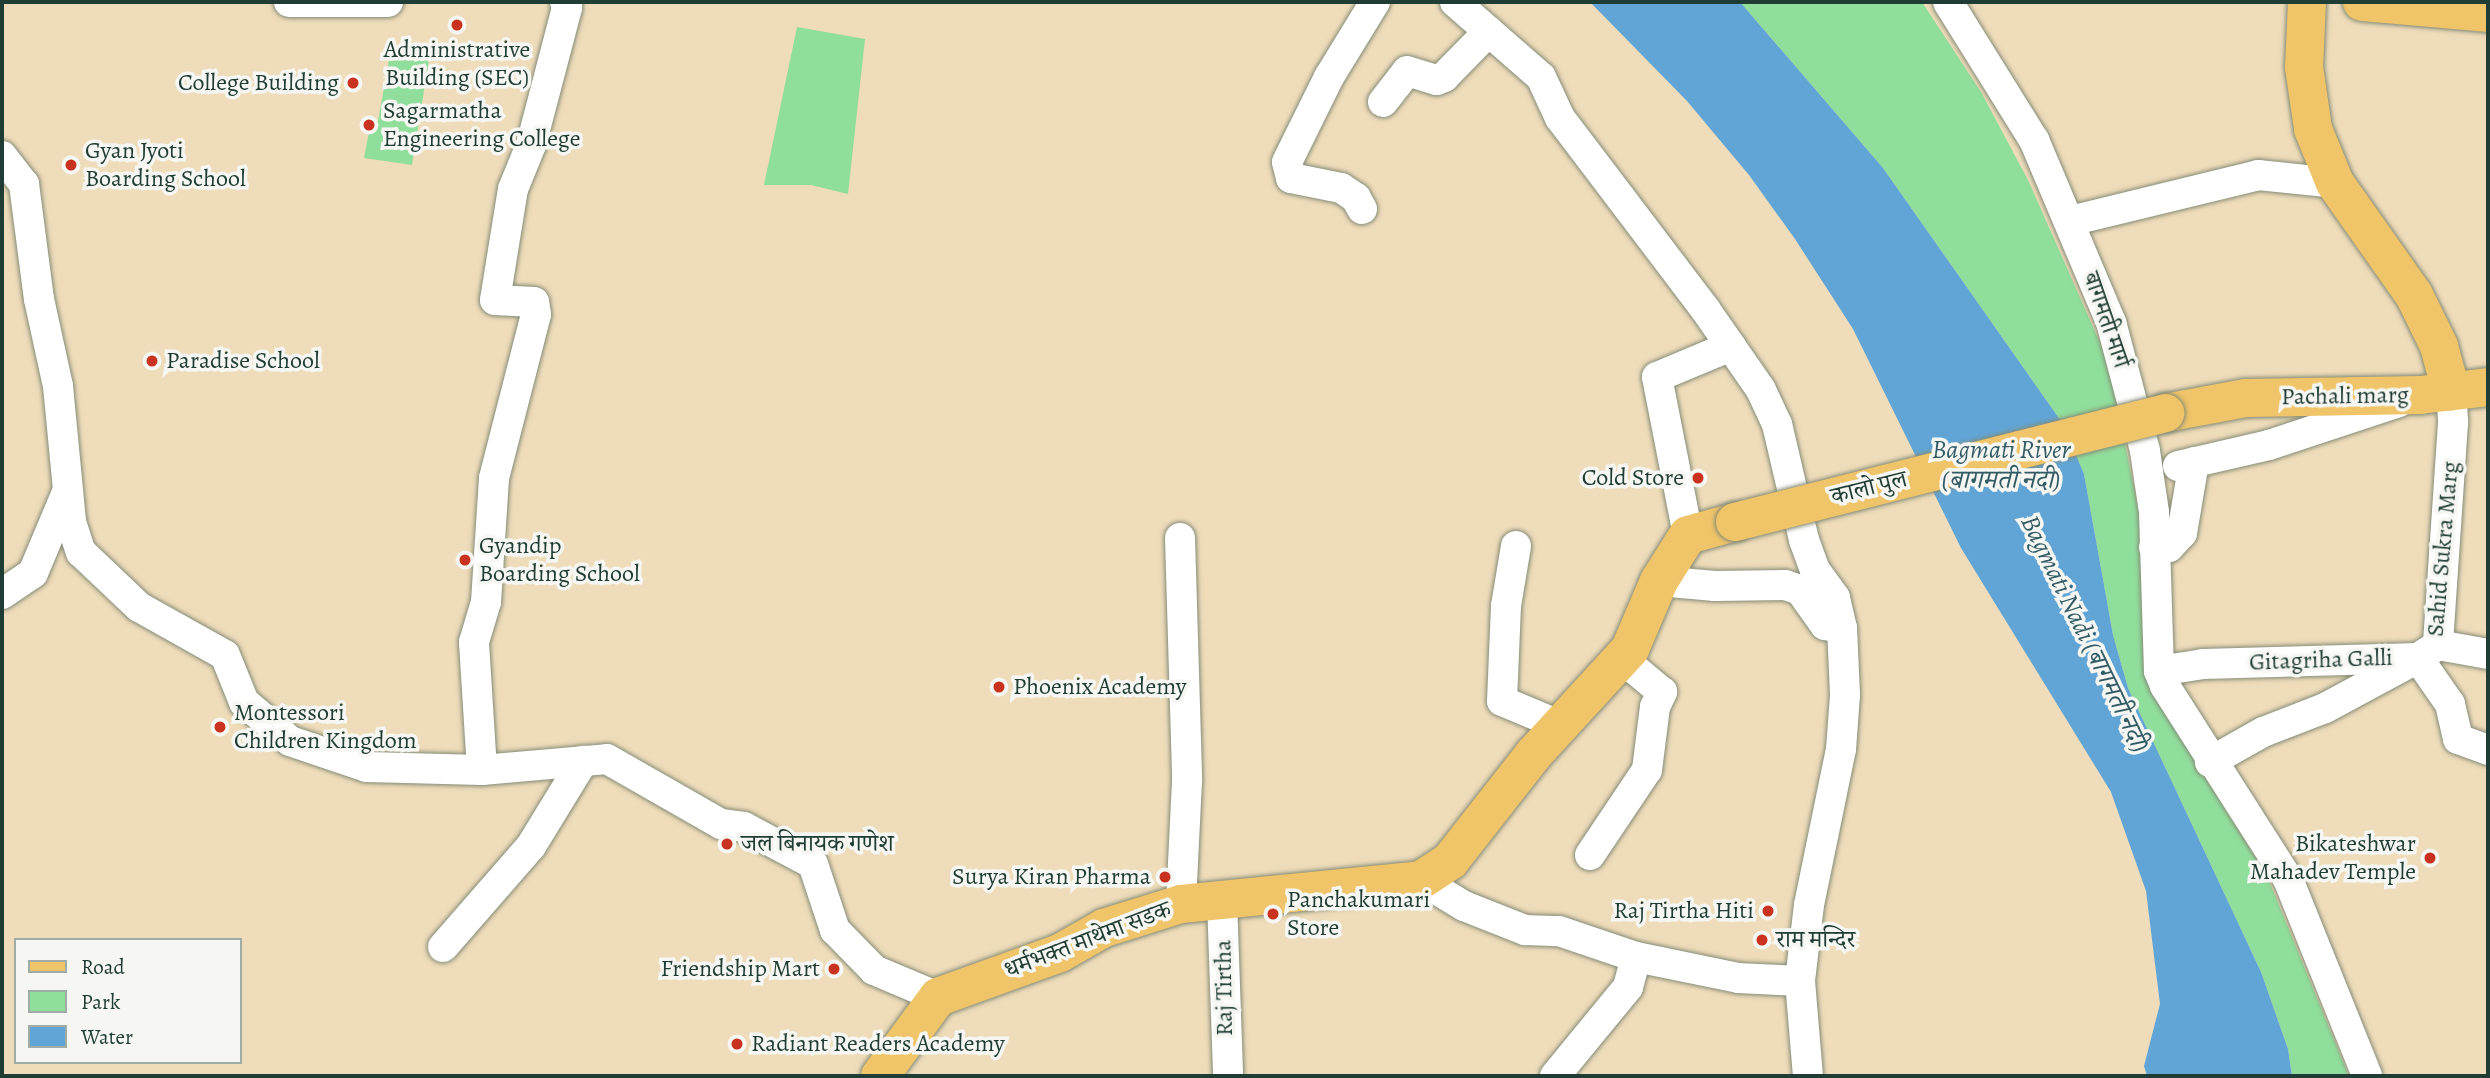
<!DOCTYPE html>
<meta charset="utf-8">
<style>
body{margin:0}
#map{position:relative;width:2490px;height:1078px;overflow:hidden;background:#eedcba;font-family:Alegreya,"Noto Serif Devanagari",serif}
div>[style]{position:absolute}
.green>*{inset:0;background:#90de9c}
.water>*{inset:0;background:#60a5d6}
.roads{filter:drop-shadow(0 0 2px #868c77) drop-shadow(0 0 2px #868c77)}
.minor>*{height:30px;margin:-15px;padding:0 15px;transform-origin:15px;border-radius:15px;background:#fff}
.major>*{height:38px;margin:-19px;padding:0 19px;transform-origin:19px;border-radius:19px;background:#f0c469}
.bridges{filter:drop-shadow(0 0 2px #868c77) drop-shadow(0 0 2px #868c77)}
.major-bridge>*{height:38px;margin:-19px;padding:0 19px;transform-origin:19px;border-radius:19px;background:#f0c469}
.dots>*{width:19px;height:19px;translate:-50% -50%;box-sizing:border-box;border:4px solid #f6f6f2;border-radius:50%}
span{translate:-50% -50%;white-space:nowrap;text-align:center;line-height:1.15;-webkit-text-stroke:7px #f6f6f2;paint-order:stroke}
.poi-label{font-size:24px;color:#1f3d34}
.right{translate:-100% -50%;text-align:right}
.left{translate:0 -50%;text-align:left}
.street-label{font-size:24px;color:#1f3d34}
.water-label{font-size:26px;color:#325c65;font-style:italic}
.frame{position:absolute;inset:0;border:4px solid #1f3d34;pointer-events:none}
.legend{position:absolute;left:14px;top:938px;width:228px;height:126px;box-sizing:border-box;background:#f6f6f2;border:2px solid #a0aca6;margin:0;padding:9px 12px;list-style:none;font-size:21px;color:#1f3d34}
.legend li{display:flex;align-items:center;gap:14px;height:35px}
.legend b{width:35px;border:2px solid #a0aca6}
</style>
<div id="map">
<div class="green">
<i style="clip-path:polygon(1740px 2px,1922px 2px,1981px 92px,2028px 180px,2108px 361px,2141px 522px,2157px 700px,2267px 876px,2349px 1076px,2292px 1076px,2288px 1049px,2261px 972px,2128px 688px,2113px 635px,2084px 474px,2063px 424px,1883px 168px)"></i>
<i style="clip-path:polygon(797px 27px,865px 39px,848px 194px,811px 185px,764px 185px)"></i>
<i style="clip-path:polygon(390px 55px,429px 60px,412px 165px,364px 158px,371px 121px,378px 121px)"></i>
</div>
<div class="water">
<i style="clip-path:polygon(1590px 2px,1740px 2px,1883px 168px,2063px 424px,2084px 474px,2113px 635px,2128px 688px,2261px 972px,2288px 1049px,2292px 1076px,2147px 1076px,2144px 1066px,2160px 1004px,2146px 891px,2111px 792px,1961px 548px,1853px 329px,1795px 239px,1749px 175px,1687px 101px)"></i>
</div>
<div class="roads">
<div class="minor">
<i style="left:289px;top:2px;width:99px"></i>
<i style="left:1455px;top:2px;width:114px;rotate:41.1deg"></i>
<i style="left:1541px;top:77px;width:45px;rotate:65.1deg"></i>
<i style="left:1560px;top:118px;width:240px;rotate:52.8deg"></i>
<i style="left:1705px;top:309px;width:98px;rotate:55.3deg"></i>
<i style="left:1761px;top:390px;width:38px;rotate:65deg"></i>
<i style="left:1777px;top:424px;width:119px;rotate:76.9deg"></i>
<i style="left:1804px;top:540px;width:32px;rotate:70deg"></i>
<i style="left:1815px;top:570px;width:34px;rotate:54deg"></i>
<i style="left:1835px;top:598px;width:31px;rotate:77deg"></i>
<i style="left:1842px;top:628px;width:67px;rotate:87.4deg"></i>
<i style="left:1845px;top:695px;width:54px;rotate:94.2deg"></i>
<i style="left:1841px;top:749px;width:159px;rotate:101.6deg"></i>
<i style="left:1809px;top:905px;width:77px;rotate:96.8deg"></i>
<i style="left:1800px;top:981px;width:95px;rotate:85.2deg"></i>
<i style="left:1948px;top:2px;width:163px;rotate:58.1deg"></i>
<i style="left:2034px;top:140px;width:198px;rotate:67.1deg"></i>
<i style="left:2111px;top:322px;width:133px;rotate:75.2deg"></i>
<i style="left:2145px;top:451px;width:62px;rotate:81.6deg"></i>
<i style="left:2154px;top:512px;width:159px;rotate:88.2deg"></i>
<i style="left:2159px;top:671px;width:16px;rotate:68deg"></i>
<i style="left:2165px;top:686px;width:229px;rotate:57.5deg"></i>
<i style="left:2288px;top:879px;width:212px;rotate:68.1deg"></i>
<i style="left:1383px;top:102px;width:39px;rotate:-52deg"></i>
<i style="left:1407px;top:71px;width:31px;rotate:17deg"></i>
<i style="left:1437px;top:80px;width:8px;rotate:-23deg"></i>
<i style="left:1444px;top:77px;width:64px;rotate:-45.6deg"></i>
<i style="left:2px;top:156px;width:36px;rotate:52deg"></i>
<i style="left:24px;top:184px;width:116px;rotate:82.6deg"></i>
<i style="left:39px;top:299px;width:89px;rotate:77.7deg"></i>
<i style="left:58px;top:386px;width:137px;rotate:84.5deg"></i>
<i style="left:71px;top:522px;width:32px;rotate:72deg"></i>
<i style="left:81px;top:552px;width:80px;rotate:43.5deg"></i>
<i style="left:139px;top:607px;width:98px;rotate:29.2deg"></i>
<i style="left:225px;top:655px;width:51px;rotate:68deg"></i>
<i style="left:244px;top:702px;width:60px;rotate:40.3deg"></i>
<i style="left:290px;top:741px;width:81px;rotate:18.7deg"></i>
<i style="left:367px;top:767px;width:115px;rotate:1.5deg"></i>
<i style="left:482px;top:770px;width:125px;rotate:-5deg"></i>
<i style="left:607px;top:759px;width:131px;rotate:29.7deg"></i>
<i style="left:721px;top:824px;width:23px;rotate:7deg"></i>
<i style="left:744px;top:827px;width:78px;rotate:28.2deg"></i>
<i style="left:813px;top:864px;width:70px;rotate:71.6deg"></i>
<i style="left:835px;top:930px;width:56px;rotate:45.7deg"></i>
<i style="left:874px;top:970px;width:69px;rotate:22.9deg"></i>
<i style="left:1362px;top:209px;width:13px;rotate:-119deg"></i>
<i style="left:1356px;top:198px;width:18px;rotate:-146deg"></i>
<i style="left:1341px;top:188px;width:51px;rotate:-168.7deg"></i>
<i style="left:1291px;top:178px;width:16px;rotate:-104deg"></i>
<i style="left:1287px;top:162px;width:95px;rotate:-63.7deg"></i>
<i style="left:1329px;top:77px;width:88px;rotate:-58.5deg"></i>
<i style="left:2070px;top:221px;width:194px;rotate:-13.7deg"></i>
<i style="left:2258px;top:175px;width:77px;rotate:5.9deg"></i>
<i style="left:2451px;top:391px;width:32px;rotate:86deg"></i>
<i style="left:2453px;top:423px;width:223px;rotate:93.9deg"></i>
<i style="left:2438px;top:645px;width:24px;rotate:147deg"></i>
<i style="left:2418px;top:658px;width:56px;rotate:55.2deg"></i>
<i style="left:2450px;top:704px;width:36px;rotate:77deg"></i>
<i style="left:2458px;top:739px;width:32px;rotate:20deg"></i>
<i style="left:2178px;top:466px;width:93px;rotate:-13deg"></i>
<i style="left:2269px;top:445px;width:137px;rotate:-18.3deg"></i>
<i style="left:1688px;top:535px;width:161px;rotate:-101.1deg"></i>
<i style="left:1657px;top:377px;width:80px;rotate:-22.7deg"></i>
<i style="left:1180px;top:538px;width:243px;rotate:88.3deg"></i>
<i style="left:1187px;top:781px;width:123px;rotate:92.8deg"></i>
<i style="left:1516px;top:546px;width:61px;rotate:99.5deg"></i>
<i style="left:1506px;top:606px;width:95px;rotate:92.4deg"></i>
<i style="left:1502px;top:701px;width:62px;rotate:22.8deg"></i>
<i style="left:2154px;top:547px;width:15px"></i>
<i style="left:2169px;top:547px;width:19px;rotate:-47deg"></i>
<i style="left:2182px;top:533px;width:72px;rotate:-80.4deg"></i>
<i style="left:1659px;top:581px;width:56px;rotate:5.1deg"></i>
<i style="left:1715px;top:586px;width:70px;rotate:-0.8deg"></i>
<i style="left:1785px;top:585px;width:16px;rotate:18deg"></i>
<i style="left:1800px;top:590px;width:43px;rotate:54.5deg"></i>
<i style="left:1825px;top:625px;width:17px;rotate:10deg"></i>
<i style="left:2px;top:594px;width:37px;rotate:-34deg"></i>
<i style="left:33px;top:573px;width:88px;rotate:-67.2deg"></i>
<i style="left:2438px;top:645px;width:51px;rotate:10.2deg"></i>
<i style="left:2159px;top:671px;width:45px;rotate:-9deg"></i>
<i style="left:2203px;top:664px;width:215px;rotate:-1.6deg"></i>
<i style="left:2418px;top:658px;width:106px;rotate:151.7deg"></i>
<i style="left:2325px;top:708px;width:66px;rotate:158.8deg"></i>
<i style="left:2263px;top:732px;width:61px;rotate:150.5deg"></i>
<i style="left:482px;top:770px;width:128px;rotate:-93.6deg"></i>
<i style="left:474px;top:642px;width:42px;rotate:-73.3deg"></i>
<i style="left:486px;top:602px;width:124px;rotate:-86.3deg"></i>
<i style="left:494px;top:478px;width:169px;rotate:-75.6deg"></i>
<i style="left:536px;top:314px;width:12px;rotate:-99deg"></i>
<i style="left:534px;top:302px;width:39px;rotate:-177deg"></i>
<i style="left:495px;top:300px;width:112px;rotate:-80.8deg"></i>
<i style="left:513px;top:189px;width:48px;rotate:-67.8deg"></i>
<i style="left:531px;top:145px;width:142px;rotate:-75.3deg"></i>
<i style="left:567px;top:8px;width:6px;rotate:-108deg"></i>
<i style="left:1590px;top:855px;width:102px;rotate:-56.2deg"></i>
<i style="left:1647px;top:770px;width:64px;rotate:-82.8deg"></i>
<i style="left:1655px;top:707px;width:17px;rotate:-65deg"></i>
<i style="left:1662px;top:692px;width:48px;rotate:-140deg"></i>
<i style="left:1625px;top:661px;width:21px;rotate:143deg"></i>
<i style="left:1421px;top:880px;width:50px;rotate:31.2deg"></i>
<i style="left:1464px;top:906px;width:66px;rotate:21.5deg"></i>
<i style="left:1525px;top:930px;width:34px;rotate:2deg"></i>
<i style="left:1559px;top:931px;width:81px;rotate:18.7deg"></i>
<i style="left:1636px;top:957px;width:104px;rotate:11.6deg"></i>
<i style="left:1738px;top:978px;width:62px;rotate:2.8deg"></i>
<i style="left:1222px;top:900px;width:176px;rotate:88deg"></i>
<i style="left:443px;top:947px;width:134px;rotate:-48.9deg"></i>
<i style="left:531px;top:846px;width:100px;rotate:-58.5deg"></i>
<i style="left:1555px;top:1076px;width:115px;rotate:-50.6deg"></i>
<i style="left:1628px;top:987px;width:31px;rotate:-75deg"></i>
</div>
<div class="major">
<i style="left:2307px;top:2px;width:65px;rotate:92.6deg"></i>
<i style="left:2304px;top:67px;width:63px;rotate:81.7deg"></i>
<i style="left:2313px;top:129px;width:58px;rotate:67.8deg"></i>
<i style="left:2335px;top:183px;width:137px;rotate:54.8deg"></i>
<i style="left:2414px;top:295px;width:57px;rotate:63.9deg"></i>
<i style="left:2439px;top:346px;width:47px;rotate:75.1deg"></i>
<i style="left:2362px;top:2px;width:126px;rotate:5deg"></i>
<i style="left:2165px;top:413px;width:82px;rotate:-10.5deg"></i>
<i style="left:2246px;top:398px;width:174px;rotate:-1deg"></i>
<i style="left:2420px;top:395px;width:68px;rotate:-6.7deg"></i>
<i style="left:880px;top:1076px;width:98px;rotate:-53.7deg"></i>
<i style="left:938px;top:997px;width:130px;rotate:-19.8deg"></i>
<i style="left:1060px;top:953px;width:51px;rotate:-29.6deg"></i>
<i style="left:1104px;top:928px;width:81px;rotate:-17.3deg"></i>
<i style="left:1181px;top:904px;width:241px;rotate:-5.7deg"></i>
<i style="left:1421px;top:880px;width:35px;rotate:-33deg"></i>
<i style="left:1450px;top:861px;width:135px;rotate:-51.9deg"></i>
<i style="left:1533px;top:755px;width:144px;rotate:-47.5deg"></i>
<i style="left:1630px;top:649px;width:74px;rotate:-66.9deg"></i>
<i style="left:1659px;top:581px;width:54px;rotate:-57.8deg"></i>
<i style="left:1688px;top:535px;width:49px;rotate:-15.5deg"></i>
</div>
</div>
<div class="bridges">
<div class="major-bridge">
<i style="left:1735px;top:522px;width:444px;rotate:-14.2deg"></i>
</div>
</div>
<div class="dots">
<i style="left:457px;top:25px;background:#c8321e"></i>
<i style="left:353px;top:83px;background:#c8321e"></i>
<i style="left:369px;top:125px;background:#c8321e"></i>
<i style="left:71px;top:165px;background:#c8321e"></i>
<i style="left:152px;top:361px;background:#c8321e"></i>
<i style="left:1698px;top:478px;background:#c8321e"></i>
<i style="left:465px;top:560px;background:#c8321e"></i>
<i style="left:999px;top:687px;background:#c8321e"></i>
<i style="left:220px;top:727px;background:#c8321e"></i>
<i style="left:727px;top:844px;background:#c8321e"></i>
<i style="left:2430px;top:858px;background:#c8321e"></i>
<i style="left:1165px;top:877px;background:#c8321e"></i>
<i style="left:1768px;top:911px;background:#c8321e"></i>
<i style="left:1273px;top:914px;background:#c8321e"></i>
<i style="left:1762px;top:940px;background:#c8321e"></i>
<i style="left:834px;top:969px;background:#c8321e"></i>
<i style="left:737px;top:1044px;background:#c8321e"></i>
</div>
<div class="poi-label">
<span style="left:457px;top:64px">Administrative<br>Building (SEC)</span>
<span class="right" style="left:339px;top:83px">College Building</span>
<span class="left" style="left:383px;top:125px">Sagarmatha<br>Engineering College</span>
<span class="left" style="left:85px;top:165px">Gyan Jyoti<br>Boarding School</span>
<span class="left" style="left:166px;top:361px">Paradise School</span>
<span class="right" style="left:1684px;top:478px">Cold Store</span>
<span class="left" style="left:479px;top:560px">Gyandip<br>Boarding School</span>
<span class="left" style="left:1013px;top:687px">Phoenix Academy</span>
<span class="left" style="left:234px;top:727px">Montessori<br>Children Kingdom</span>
<span class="left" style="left:741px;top:844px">जल बिनायक गणेश</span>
<span class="right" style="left:2416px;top:858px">Bikateshwar<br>Mahadev Temple</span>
<span class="right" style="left:1151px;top:877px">Surya Kiran Pharma</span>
<span class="left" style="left:1287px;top:914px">Panchakumari<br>Store</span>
<span class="right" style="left:1754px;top:911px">Raj Tirtha Hiti</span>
<span class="left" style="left:1776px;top:940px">राम मन्दिर</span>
<span class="right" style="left:820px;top:969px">Friendship Mart</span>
<span class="left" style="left:751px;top:1044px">Radiant Readers Academy</span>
</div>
<div class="street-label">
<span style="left:2106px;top:320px;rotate:71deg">बागमती मार्ग</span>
<span style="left:2345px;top:396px;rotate:-1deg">Pachali marg</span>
<span style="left:1869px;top:488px;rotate:-14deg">कालो पुल</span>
<span style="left:2443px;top:549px;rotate:-85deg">Sahid Sukra Marg</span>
<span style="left:2321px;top:660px;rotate:-2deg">Gitagriha Galli</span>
<span style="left:1088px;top:940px;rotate:-21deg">धर्मभक्त माथेमा सडक</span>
<span style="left:1224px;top:988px;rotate:-91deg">Raj Tirtha</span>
</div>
<div class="water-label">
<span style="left:2001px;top:465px">Bagmati River<br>(बागमती नदी)</span>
<span style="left:2085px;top:634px;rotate:64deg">Bagmati Nadi (बागमती नदी)</span>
</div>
<div class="frame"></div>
<ul class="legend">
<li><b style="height:9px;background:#f0c469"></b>Road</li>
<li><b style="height:19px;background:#90de9c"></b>Park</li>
<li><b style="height:19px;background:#60a5d6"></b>Water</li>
</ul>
</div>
